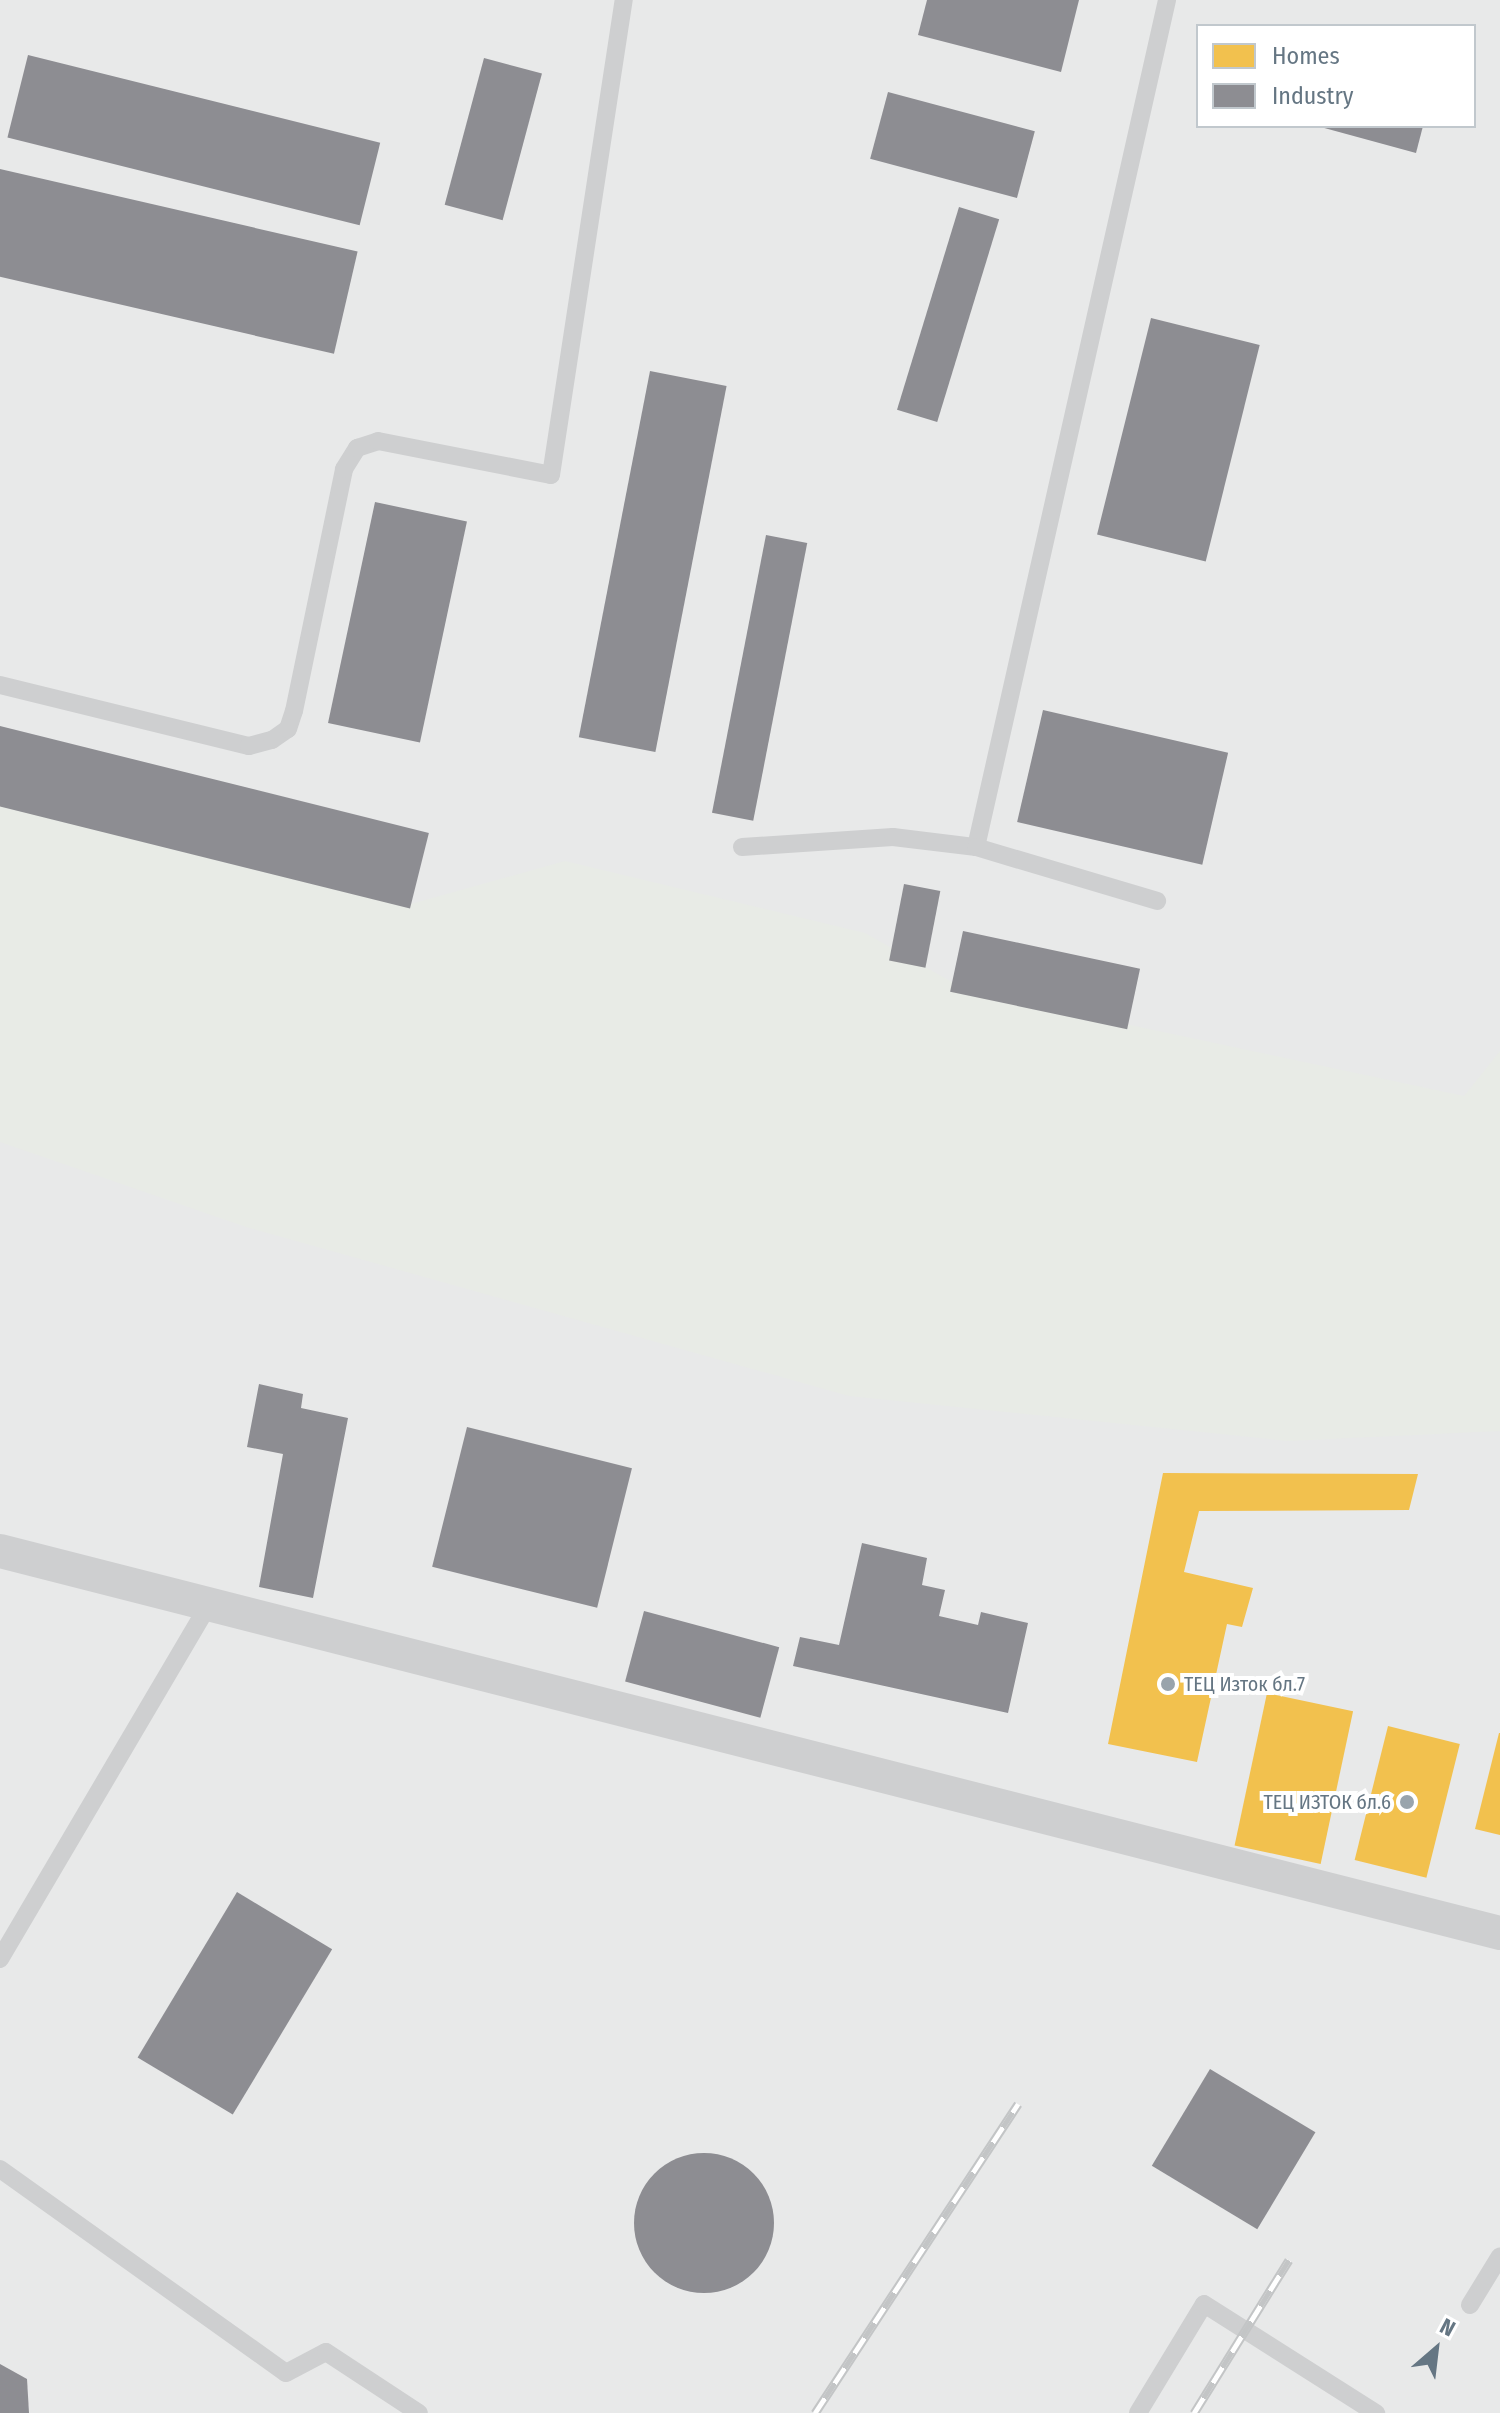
<!DOCTYPE html>
<meta charset="utf-8">
<style>
body{margin:0}
#map{position:relative;width:1500px;height:2413px;overflow:hidden;background:#f9f9f9;font-family:"Fira Sans Condensed",sans-serif}
div>[style]{position:absolute}
.built>*{inset:0;background:#e8e9e9}
.green>*{inset:0;background:#e8ebe6}
.homes>*{inset:0;background:#f2c14e;transform-origin:0 0}
.industry>*{inset:0;background:#8d8d92;transform-origin:0 0}
.round{border-radius:50%}
.service>*{height:18px;margin:-9px;padding:0 9px;transform-origin:9px;border-radius:9px;background:#cecfd0}
.minor>*{height:34px;margin:-17px;padding:0 17px;transform-origin:17px;border-radius:17px;background:#cecfd0}
.rail>*{height:9px;margin-top:-4.5px;transform-origin:0;background:repeating-linear-gradient(90deg,#fff 0 18px,#c3c5c6 0 36px);box-sizing:border-box;border-block:2px solid #c3c5c6}
.dots>*{width:22px;height:22px;translate:-50% -50%;box-sizing:border-box;border:4px solid #fff;border-radius:50%}
span{translate:-50% -50%;white-space:nowrap;text-align:center;line-height:1.15;-webkit-text-stroke:8px #fff;paint-order:stroke}
.poi-label{font-size:20px;color:#657683}
.left{translate:0 -50%;text-align:left}
.right{translate:-100% -50%;text-align:right}
.legend{position:absolute;left:1196px;top:24px;width:280px;height:104px;box-sizing:border-box;background:#fff;border:2px solid #c1c8cd;margin:0;padding:10px 14px;list-style:none;font-size:24px;color:#657683}
.legend li{display:flex;align-items:center;gap:16px;height:40px}
.legend b{width:40px;border:2px solid #c1c8cd}
.north{position:absolute;left:1396px;top:2309px;width:80px;height:80px;-webkit-text-stroke:6px #fff;paint-order:stroke;rotate:28deg;font-size:22px;font-weight:700;line-height:32px;text-align:center;color:#657683}
.north::after{content:'';display:block;margin:auto;width:28px;height:36px;background:#657683;clip-path:polygon(50% 0,100% 100%,50% 72%,0 100%)}
</style>
<div id="map">
<div class="built">
<i style="clip-path:polygon(evenodd,0 0,1500px 0,1500px 2413px,0 2413px,0 0,1198px 26px,1474px 26px,1474px 126px,1198px 126px,1198px 26px)"></i>
</div>
<div class="green">
<i style="clip-path:polygon(0 804px,411px 904px,565px 861px,865px 933px,966px 990px,1464px 1096px,1500px 1051px,1500px 1431px,1288px 1441px,849px 1396px,246px 1227px,0 1142px)"></i>
</div>
<div class="homes">
<i style="clip-path:polygon(1163px 1473px,1418px 1474px,1409px 1510px,1199px 1511px,1184px 1572px,1253px 1588px,1242px 1627px,1227px 1624px,1197px 1762px,1108px 1744px)"></i>
<i style="left:1267px;top:1693px;width:88px;height:156px;rotate:12deg"></i>
<i style="left:1388px;top:1726px;width:74px;height:138px;rotate:14deg"></i>
<i style="clip-path:polygon(1499px 1733px,1500px 1733px,1500px 1835px,1475px 1829px)"></i>
</div>
<div class="industry">
<i style="clip-path:polygon(927px 0,1079px 0,1061px 72px,918px 35px)"></i>
<i style="left:28px;top:55px;width:363px;height:85px;rotate:14deg"></i>
<i style="left:484px;top:58px;width:60px;height:152px;rotate:15deg"></i>
<i style="left:888px;top:92px;width:152px;height:69px;rotate:15deg"></i>
<i style="clip-path:polygon(1317px 126px,1423px 126px,1416px 153px)"></i>
<i style="left:0;top:169px;width:367px;height:105px;rotate:13deg"></i>
<i style="left:959px;top:207px;width:42px;height:212px;rotate:17deg"></i>
<i style="left:1151px;top:318px;width:112px;height:223px;rotate:14deg"></i>
<i style="left:650px;top:371px;width:78px;height:373px;rotate:11deg"></i>
<i style="left:375px;top:502px;width:94px;height:226px;rotate:12deg"></i>
<i style="left:766px;top:535px;width:42px;height:283px;rotate:11deg"></i>
<i style="left:1043px;top:710px;width:190px;height:115px;rotate:13deg"></i>
<i style="left:0;top:726px;width:442px;height:78px;rotate:14deg"></i>
<i style="left:904px;top:884px;width:37px;height:78px;rotate:11deg"></i>
<i style="left:963px;top:931px;width:181px;height:62px;rotate:12deg"></i>
<i style="clip-path:polygon(259px 1384px,303px 1394px,301px 1408px,348px 1418px,313px 1598px,259px 1587px,283px 1454px,247px 1447px)"></i>
<i style="left:467px;top:1427px;width:170px;height:144px;rotate:14deg"></i>
<i style="clip-path:polygon(862px 1543px,927px 1558px,922px 1585px,945px 1590px,939px 1616px,978px 1625px,981px 1612px,1028px 1623px,1008px 1713px,793px 1666px,800px 1637px,839px 1645px)"></i>
<i style="left:644px;top:1611px;width:140px;height:73px;rotate:15deg"></i>
<i style="left:237px;top:1892px;width:111px;height:193px;rotate:31deg"></i>
<i style="left:1210px;top:2069px;width:123px;height:113px;rotate:31deg"></i>
<i class="round" style="left:634px;top:2153px;width:140px;height:140px"></i>
<i style="clip-path:polygon(0 2364px,27px 2379px,29px 2413px,0 2413px)"></i>
</div>
<div class="service">
<i style="left:0;top:685px;width:256px;rotate:13.8deg"></i>
<i style="left:249px;top:746px;width:24px;rotate:-15deg"></i>
<i style="left:272px;top:740px;width:19px;rotate:-35deg"></i>
<i style="left:288px;top:729px;width:19px;rotate:-72deg"></i>
<i style="left:294px;top:711px;width:247px;rotate:-78.3deg"></i>
<i style="left:344px;top:469px;width:25px;rotate:-58deg"></i>
<i style="left:357px;top:448px;width:22px;rotate:-18deg"></i>
<i style="left:378px;top:441px;width:176px;rotate:11.1deg"></i>
<i style="left:551px;top:475px;width:481px;rotate:-81.3deg"></i>
<i style="left:742px;top:847px;width:151px;rotate:-3.8deg"></i>
<i style="left:893px;top:837px;width:84px;rotate:6.9deg"></i>
<i style="left:976px;top:847px;width:868px;rotate:-77.29deg"></i>
<i style="left:976px;top:847px;width:189px;rotate:16.6deg"></i>
<i style="left:0;top:1959px;width:414px;rotate:-59.5deg"></i>
<i style="left:0;top:2169px;width:351px;rotate:35.5deg"></i>
<i style="left:286px;top:2373px;width:45px;rotate:-27.7deg"></i>
<i style="left:326px;top:2352px;width:111px;rotate:33.3deg"></i>
<i style="left:1470px;top:2305px;width:57px;rotate:-58.5deg"></i>
<i style="left:1138px;top:2413px;width:127px;rotate:-58.8deg"></i>
<i style="left:1204px;top:2304px;width:204px;rotate:32.4deg"></i>
</div>
<div class="minor">
<i style="left:0;top:1551px;width:1548px;rotate:14.29deg"></i>
</div>
<div class="rail">
<i style="left:815px;top:2413px;width:370px;rotate:-56.7deg"></i>
<i style="left:1194px;top:2413px;width:180px;rotate:-58.2deg"></i>
</div>
<div class="dots">
<i style="left:1168px;top:1684px;background:#99a4ac"></i>
<i style="left:1407px;top:1802px;background:#99a4ac"></i>
</div>
<div class="poi-label">
<span class="left" style="left:1184px;top:1684px">ТЕЦ Изток бл.7</span>
<span class="right" style="left:1391px;top:1802px">ТЕЦ ИЗТОК бл.6</span>
</div>
<ul class="legend">
<li><b style="height:22px;background:#f2c14e"></b>Homes</li>
<li><b style="height:22px;background:#8d8d92"></b>Industry</li>
</ul>
<div class="north">N</div>
</div>
